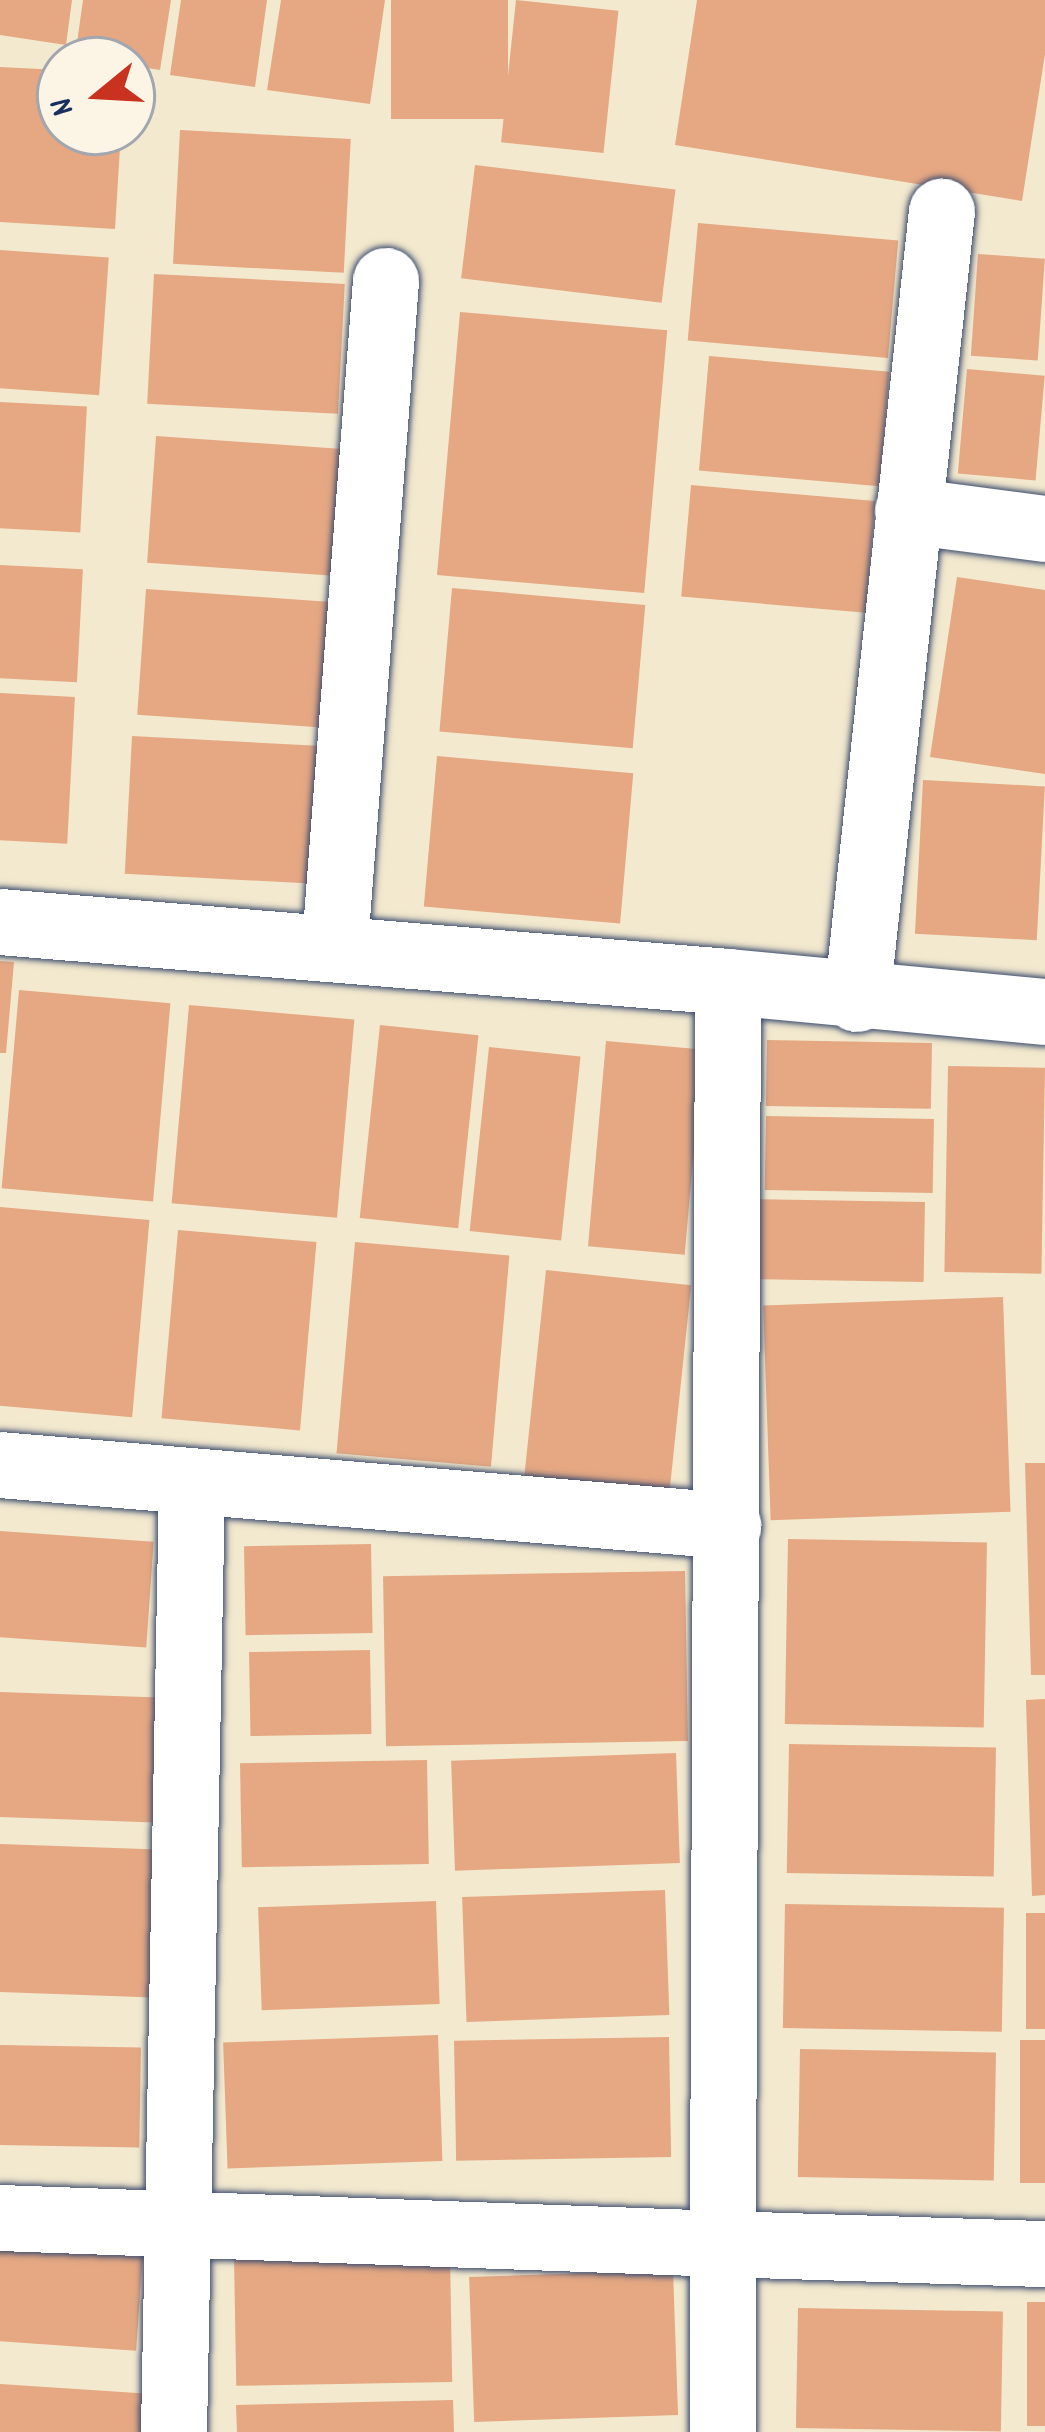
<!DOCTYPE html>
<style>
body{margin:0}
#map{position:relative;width:1045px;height:2432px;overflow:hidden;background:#f3e9ce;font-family:Dekko,sans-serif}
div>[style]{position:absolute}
.building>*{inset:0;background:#e5a883;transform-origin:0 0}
.roads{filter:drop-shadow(0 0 3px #3b4b6f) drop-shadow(0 0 3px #3b4b6f)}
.street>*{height:66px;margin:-33px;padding:0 33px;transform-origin:33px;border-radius:33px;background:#fff}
.secondary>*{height:66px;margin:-33px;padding:0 33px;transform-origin:33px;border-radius:33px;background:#fff}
span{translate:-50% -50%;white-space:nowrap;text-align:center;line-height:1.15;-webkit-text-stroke:10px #fcf5e5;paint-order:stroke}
.north{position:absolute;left:36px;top:36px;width:120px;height:120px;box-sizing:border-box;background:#fcf5e5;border:3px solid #a2a6af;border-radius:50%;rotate:252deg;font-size:33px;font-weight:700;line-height:48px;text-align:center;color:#1b2f5e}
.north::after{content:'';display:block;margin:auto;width:42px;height:54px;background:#c8321e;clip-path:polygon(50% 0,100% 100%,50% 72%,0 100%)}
</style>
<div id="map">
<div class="building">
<i style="clip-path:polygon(0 0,72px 0,66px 45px,0 35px)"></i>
<i style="clip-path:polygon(83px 0,171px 0,160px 70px,75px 57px)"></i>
<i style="clip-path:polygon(181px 0,267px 0,255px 87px,170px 75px)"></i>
<i style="clip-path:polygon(281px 0,385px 0,370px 104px,267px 90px)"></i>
<i style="left:391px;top:0;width:117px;height:119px"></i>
<i style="left:516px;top:0;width:103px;height:143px;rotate:6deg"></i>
<i style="clip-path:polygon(697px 0,1045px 0,1045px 54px,1022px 201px,675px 145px)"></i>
<i style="clip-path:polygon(0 67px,60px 70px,60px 132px,121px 132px,115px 229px,0 222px)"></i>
<i style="left:180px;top:130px;width:171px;height:134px;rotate:3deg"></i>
<i style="left:475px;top:165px;width:202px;height:114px;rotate:7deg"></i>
<i style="left:698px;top:223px;width:201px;height:118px;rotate:5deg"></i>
<i style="left:0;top:250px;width:109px;height:138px;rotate:4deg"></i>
<i style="left:978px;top:254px;width:67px;height:102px;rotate:4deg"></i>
<i style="left:154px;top:274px;width:191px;height:130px;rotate:3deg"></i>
<i style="left:460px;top:312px;width:208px;height:264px;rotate:5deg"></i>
<i style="left:709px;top:356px;width:181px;height:115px;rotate:5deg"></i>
<i style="left:967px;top:369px;width:78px;height:105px;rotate:5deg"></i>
<i style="left:0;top:402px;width:87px;height:126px;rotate:3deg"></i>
<i style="left:156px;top:436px;width:187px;height:127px;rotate:4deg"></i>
<i style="left:691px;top:485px;width:185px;height:112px;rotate:5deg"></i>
<i style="left:0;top:565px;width:83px;height:113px;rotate:3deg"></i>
<i style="clip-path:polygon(957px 577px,1045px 590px,1045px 774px,930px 757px)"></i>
<i style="left:452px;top:588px;width:194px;height:144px;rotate:5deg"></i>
<i style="left:146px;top:589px;width:196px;height:126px;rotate:4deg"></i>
<i style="left:0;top:693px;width:75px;height:147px;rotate:3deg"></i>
<i style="left:132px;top:736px;width:190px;height:138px;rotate:3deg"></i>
<i style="left:437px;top:756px;width:197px;height:151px;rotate:5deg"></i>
<i style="left:923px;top:780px;width:122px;height:154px;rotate:3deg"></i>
<i style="clip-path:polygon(0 961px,14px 962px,6px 1053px,0 1053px)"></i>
<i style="left:19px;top:990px;width:152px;height:199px;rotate:5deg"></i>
<i style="left:189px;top:1005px;width:166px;height:199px;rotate:5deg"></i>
<i style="left:380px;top:1025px;width:99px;height:194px;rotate:6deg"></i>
<i style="left:767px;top:1040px;width:165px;height:66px;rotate:1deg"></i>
<i style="left:606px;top:1041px;width:97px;height:206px;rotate:5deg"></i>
<i style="left:489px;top:1047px;width:92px;height:185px;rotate:6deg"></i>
<i style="left:948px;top:1066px;width:97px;height:206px;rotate:1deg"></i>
<i style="left:766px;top:1116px;width:168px;height:74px;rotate:1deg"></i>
<i style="left:752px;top:1199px;width:173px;height:80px;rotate:1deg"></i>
<i style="left:0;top:1207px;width:150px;height:198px;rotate:5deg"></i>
<i style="left:178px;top:1230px;width:139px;height:189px;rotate:5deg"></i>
<i style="left:355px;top:1242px;width:155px;height:212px;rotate:5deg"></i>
<i style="left:546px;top:1270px;width:146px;height:217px;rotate:6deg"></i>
<i style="left:1003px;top:1297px;width:215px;height:240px;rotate:88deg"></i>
<i style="clip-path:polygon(1025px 1463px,1045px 1463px,1045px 1675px,1031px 1675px)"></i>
<i style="left:0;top:1531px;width:154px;height:106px;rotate:4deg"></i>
<i style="left:788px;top:1539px;width:199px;height:185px;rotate:1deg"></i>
<i style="left:371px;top:1544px;width:89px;height:127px;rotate:89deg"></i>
<i style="left:685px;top:1571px;width:170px;height:302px;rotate:89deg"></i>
<i style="left:370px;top:1650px;width:84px;height:121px;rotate:89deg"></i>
<i style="left:0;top:1692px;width:159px;height:125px;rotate:2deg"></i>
<i style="clip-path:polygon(1045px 1699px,1045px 1895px,1032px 1896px,1026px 1700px)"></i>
<i style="left:789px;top:1744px;width:207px;height:129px;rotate:1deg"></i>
<i style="left:676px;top:1753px;width:110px;height:225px;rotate:88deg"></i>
<i style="left:427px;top:1760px;width:104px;height:187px;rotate:89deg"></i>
<i style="left:0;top:1844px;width:158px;height:148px;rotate:2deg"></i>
<i style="left:665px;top:1890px;width:125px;height:203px;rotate:88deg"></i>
<i style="left:436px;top:1901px;width:103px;height:178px;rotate:88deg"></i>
<i style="left:785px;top:1904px;width:219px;height:124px;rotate:1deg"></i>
<i style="left:1026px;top:1913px;width:19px;height:116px"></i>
<i style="left:438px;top:2035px;width:126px;height:215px;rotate:88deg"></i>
<i style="left:669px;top:2037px;width:120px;height:215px;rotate:89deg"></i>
<i style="left:1020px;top:2040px;width:25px;height:143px"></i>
<i style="left:0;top:2045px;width:141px;height:100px;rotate:1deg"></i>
<i style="left:800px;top:2049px;width:196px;height:128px;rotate:1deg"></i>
<i style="left:0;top:2247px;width:143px;height:94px;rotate:4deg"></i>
<i style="left:450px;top:2255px;width:127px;height:216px;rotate:89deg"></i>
<i style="left:673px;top:2270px;width:145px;height:204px;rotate:88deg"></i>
<i style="left:1027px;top:2302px;width:18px;height:124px"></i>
<i style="left:798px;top:2308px;width:205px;height:120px;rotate:1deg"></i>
<i style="clip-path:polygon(0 2384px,152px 2394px,149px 2432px,0 2432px)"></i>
<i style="clip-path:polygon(453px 2400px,454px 2432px,237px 2432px,236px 2405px)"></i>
</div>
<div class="roads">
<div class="street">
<i style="left:908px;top:511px;width:138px;rotate:7.5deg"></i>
<i style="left:335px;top:944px;width:665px;rotate:-85.6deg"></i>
<i style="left:728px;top:982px;width:318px;rotate:5.4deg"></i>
<i style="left:857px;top:999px;width:792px;rotate:-83.84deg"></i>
<i style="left:0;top:1465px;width:731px;rotate:4.79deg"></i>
<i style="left:0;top:2218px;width:723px;rotate:2.06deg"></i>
<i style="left:723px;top:2244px;width:188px;rotate:90deg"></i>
<i style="left:174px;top:2432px;width:950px;rotate:-88.91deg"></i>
</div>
<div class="secondary">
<i style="left:0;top:922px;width:730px;rotate:4.71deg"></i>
<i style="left:728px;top:982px;width:1262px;rotate:90.23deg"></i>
<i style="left:723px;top:2244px;width:322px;rotate:1.8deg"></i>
</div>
</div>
<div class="north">N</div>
</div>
